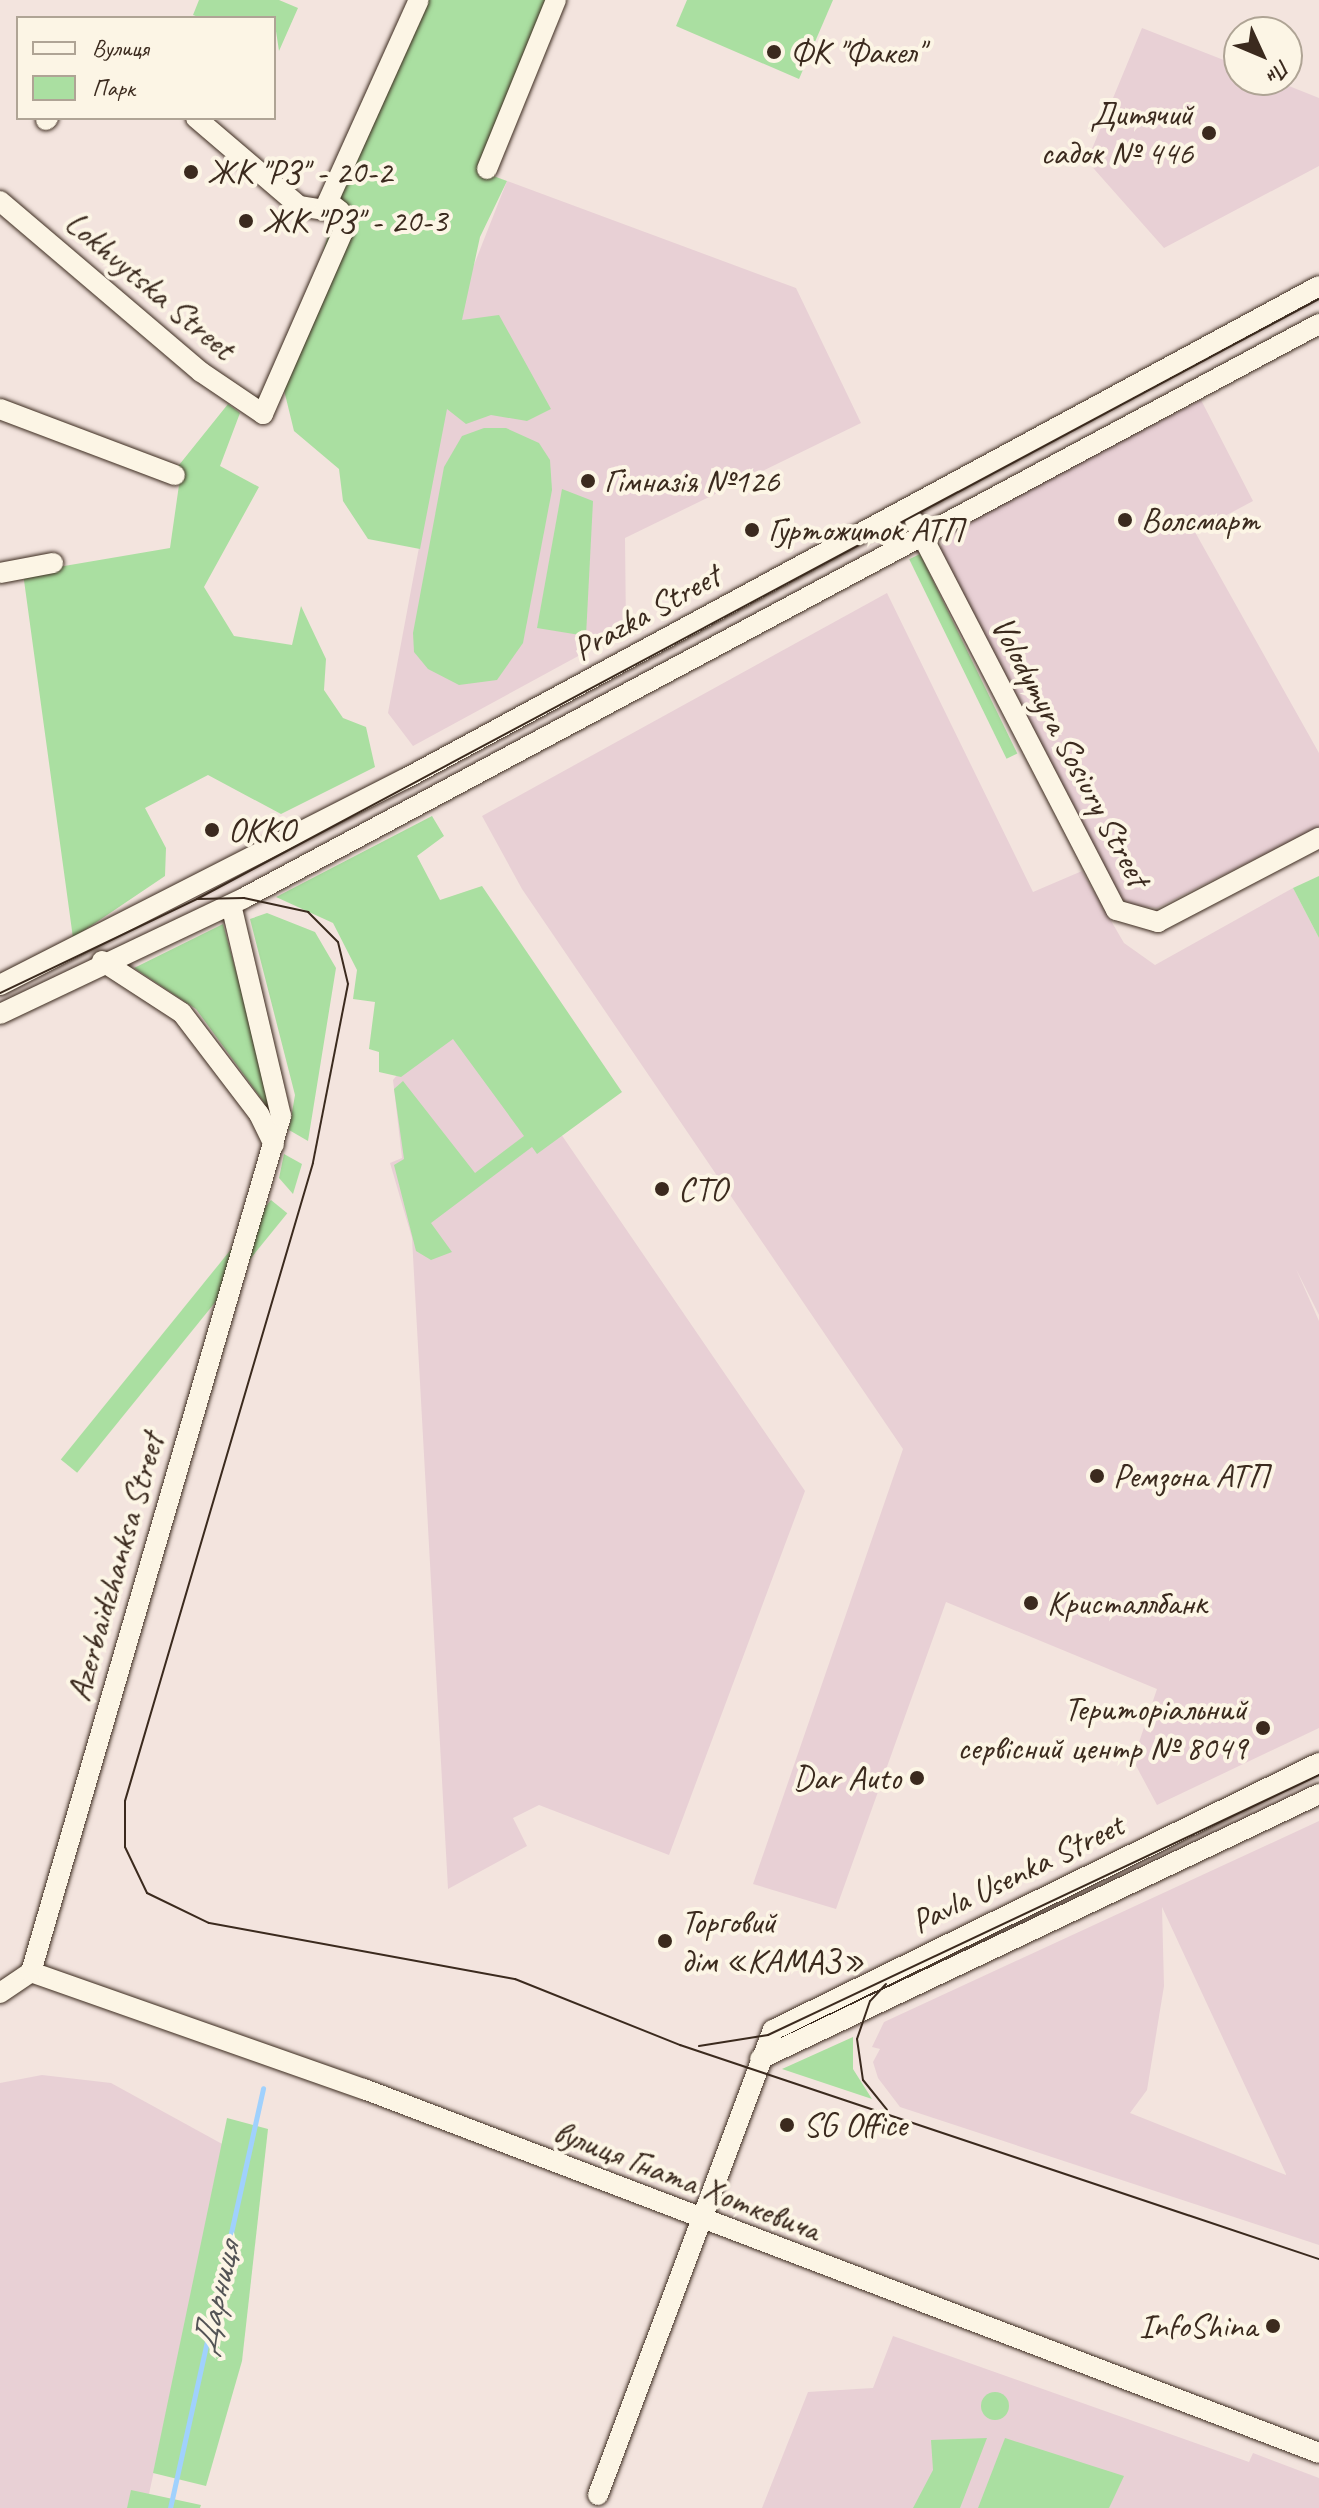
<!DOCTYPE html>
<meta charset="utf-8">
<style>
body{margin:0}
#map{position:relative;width:1319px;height:2508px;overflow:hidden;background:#f3e4de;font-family:Caveat,sans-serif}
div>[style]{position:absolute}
.built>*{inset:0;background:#e8d0d5}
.green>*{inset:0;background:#aadfa1;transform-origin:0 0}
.round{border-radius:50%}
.stream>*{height:5px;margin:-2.5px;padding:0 2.5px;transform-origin:2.5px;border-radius:2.5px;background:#a0d1fd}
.roads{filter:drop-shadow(0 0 2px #3b2a1e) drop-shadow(0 0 2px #3b2a1e)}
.minor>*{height:20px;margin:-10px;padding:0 10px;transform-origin:10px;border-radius:10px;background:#fcf5e5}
.tram>*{height:2px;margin:-1px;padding:0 1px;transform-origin:1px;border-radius:1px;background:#3b2a1e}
.dots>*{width:22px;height:22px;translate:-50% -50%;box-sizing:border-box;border:4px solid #fcf5e5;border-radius:50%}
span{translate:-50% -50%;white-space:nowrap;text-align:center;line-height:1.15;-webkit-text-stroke:8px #fcf5e5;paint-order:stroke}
.poi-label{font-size:34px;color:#3b2a1e}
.left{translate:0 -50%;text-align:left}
.right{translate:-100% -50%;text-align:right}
.street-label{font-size:34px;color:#3b2a1e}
.water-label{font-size:36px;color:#545456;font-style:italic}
.legend{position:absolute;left:16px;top:16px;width:260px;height:104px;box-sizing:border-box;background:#fcf5e5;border:2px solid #afa495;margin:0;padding:10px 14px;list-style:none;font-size:24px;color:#3b2a1e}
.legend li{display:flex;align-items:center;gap:16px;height:40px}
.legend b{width:40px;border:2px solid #afa495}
.north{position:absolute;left:1223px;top:16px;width:80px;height:80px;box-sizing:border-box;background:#fcf5e5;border:2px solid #afa495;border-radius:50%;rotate:134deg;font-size:22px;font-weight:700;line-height:32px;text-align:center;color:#3b2a1e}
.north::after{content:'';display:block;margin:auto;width:28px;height:36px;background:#3b2a1e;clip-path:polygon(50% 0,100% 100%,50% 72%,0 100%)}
</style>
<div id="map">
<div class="built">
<i style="clip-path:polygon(1142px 28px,1239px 66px,1239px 80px,1274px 80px,1319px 98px,1319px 166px,1164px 248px,1087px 161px)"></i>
<i style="clip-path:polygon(507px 181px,796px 288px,861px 423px,625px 538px,626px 630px,413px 746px,388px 713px,470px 275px)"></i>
<i style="clip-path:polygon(1201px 400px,1253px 501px,1195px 532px,1319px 753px,1319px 827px,1157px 908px,1129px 905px,1113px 890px,938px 553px,949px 530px)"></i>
<i style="clip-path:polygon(887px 593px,1033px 892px,1082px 871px,1124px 943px,1155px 965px,1293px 888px,1319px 938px,1319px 1315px,1296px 1269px,1319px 1321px,1319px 1728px,1157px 1805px,1133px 1760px,1157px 1689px,946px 1602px,836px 1909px,753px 1884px,903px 1449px,522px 889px,482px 816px)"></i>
<i style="clip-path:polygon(458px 1001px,563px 1137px,805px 1491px,669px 1855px,539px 1805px,513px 1818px,527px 1846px,448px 1889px,412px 1238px,390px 1163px,402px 1158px,393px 1080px)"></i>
<i style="clip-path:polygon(evenodd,1319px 1821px,1319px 2245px,900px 2107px,878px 2078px,873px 2062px,880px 2049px,872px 2047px,884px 2022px,1319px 1821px,1162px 1907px,1286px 2174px,1286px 2175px,1130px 2113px,1147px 2090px,1164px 1986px,1162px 1907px)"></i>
<i style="clip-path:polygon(42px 2075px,111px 2083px,224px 2145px,146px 2508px,0 2508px,0 2083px)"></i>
<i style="clip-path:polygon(893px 2336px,1249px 2462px,1253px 2453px,1319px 2478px,1319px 2508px,762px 2508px,808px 2392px,873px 2388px)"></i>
</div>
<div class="green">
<i style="clip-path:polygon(199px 0,279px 0,298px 8px,279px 51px,274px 18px,201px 18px,193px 15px)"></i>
<i style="clip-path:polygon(428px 0,550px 0,488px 174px,507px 181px,480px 237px,462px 320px,499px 315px,551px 409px,527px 421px,491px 415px,466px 424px,447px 409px,420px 549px,368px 539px,343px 501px,339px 469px,294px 431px,283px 386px,340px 195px)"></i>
<i style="clip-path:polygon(687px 0,833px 0,799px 79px,676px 26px)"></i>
<i style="clip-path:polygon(228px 404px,240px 413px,220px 466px,259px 487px,204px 587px,234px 636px,292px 645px,301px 606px,326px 659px,324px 690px,343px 718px,366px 727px,375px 767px,281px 814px,208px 775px,145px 808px,166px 848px,165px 876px,73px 938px,23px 573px,170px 548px,180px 478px,175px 470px)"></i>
<i style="clip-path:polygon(484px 428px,506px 428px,539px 443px,550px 460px,552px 490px,523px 643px,497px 680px,459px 685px,428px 669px,414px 652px,413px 633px,444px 467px,462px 436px)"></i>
<i style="clip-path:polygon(562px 489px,593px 501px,586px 636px,537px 628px)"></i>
<i style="left:920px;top:554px;width:222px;height:12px;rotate:64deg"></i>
<i style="clip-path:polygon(432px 816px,444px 836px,417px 856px,440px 900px,482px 886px,622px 1092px,537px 1154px,532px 1147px,431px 1223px,452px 1252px,431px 1260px,416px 1251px,394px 1165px,404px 1159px,394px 1089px,403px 1081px,475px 1173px,524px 1136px,453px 1039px,401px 1077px,379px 1072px,379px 1052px,369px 1049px,375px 1002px,353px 999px,357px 970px,333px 923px,276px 897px)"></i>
<i style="clip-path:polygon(1319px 876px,1319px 938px,1293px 888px)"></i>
<i style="clip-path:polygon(267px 913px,315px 932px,336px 968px,308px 1141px,289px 1130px,295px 1095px,250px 919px)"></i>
<i style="clip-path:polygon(223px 924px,260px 1059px,271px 1112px,196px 1009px,134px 968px)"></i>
<i style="clip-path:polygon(284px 1154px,302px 1164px,293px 1194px,279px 1178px)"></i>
<i style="left:271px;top:1200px;width:21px;height:334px;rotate:39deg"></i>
<i style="clip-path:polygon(853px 2037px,853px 2069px,872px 2099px,782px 2069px)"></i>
<i style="clip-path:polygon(227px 2118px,268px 2129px,242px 2361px,206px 2486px,153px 2473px)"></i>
<i class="round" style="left:981px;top:2392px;width:28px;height:28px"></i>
<i style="clip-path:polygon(987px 2438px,960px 2508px,913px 2508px,933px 2470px,931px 2440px)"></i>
<i style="clip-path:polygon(1005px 2438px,1124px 2476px,1109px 2508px,978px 2508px)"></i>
<i style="clip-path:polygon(131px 2490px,201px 2505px,200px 2508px,127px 2508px)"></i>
</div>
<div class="stream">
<i style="left:170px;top:2508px;width:430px;rotate:-77.5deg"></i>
</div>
<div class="roads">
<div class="minor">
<i style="left:196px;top:118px;width:135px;rotate:40.5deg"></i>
<i style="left:299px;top:206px;width:25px;rotate:9deg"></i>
<i style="left:324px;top:210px;width:230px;rotate:-65.7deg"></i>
<i style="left:46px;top:120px;width:3px;rotate:-45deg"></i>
<i style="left:487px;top:169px;width:183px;rotate:-67.8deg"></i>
<i style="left:0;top:201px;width:264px;rotate:40.4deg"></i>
<i style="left:201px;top:372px;width:75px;rotate:34.1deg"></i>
<i style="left:263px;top:414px;width:199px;rotate:-66.3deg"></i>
<i style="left:343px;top:232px;width:21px;rotate:-98deg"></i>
<i style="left:340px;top:211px;width:11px;rotate:-142deg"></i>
<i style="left:0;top:409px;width:187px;rotate:20.7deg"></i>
<i style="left:915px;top:522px;width:437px;rotate:62.6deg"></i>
<i style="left:1116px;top:910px;width:44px;rotate:15.9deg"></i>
<i style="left:1158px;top:922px;width:182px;rotate:-27.6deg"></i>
<i style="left:0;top:573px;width:54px;rotate:-10.7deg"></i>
<i style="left:102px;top:961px;width:95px;rotate:33deg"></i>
<i style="left:182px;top:1013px;width:127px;rotate:52.7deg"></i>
<i style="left:259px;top:1114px;width:34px;rotate:64deg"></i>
<i style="left:0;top:985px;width:454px;rotate:-27deg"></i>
<i style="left:405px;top:779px;width:1038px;rotate:-28.34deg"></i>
<i style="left:0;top:1014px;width:270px;rotate:-25.4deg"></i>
<i style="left:244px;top:898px;width:1219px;rotate:-28.1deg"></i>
<i style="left:31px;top:1972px;width:353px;rotate:19.4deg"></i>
<i style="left:364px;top:2089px;width:1022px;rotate:20.86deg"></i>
<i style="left:0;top:1993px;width:37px;rotate:-34deg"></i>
<i style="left:31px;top:1972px;width:892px;rotate:-73.72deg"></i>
<i style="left:281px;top:1116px;width:217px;rotate:-103.3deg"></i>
<i style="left:760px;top:2059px;width:619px;rotate:-25.36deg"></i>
<i style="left:598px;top:2495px;width:497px;rotate:-69.4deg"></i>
<i style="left:773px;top:2030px;width:608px;rotate:-26.06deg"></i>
</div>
</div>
<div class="tram">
<i style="left:197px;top:899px;width:47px;rotate:-1.2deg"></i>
<i style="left:244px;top:898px;width:66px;rotate:12.3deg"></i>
<i style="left:308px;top:912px;width:42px;rotate:45deg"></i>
<i style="left:338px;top:942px;width:43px;rotate:76.6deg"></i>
<i style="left:348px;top:984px;width:182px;rotate:101.1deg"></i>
<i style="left:313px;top:1163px;width:665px;rotate:106.42deg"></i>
<i style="left:125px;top:1801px;width:46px;rotate:90deg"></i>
<i style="left:125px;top:1847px;width:51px;rotate:64.4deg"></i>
<i style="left:147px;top:1893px;width:69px;rotate:25.8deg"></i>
<i style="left:209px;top:1923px;width:311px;rotate:10.4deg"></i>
<i style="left:515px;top:1979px;width:178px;rotate:21.8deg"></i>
<i style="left:680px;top:2045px;width:674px;rotate:18.52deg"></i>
<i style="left:0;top:993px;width:218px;rotate:-25.5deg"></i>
<i style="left:197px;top:899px;width:1272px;rotate:-28.14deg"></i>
<i style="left:886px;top:1984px;width:23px;rotate:133deg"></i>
<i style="left:870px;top:2001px;width:40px;rotate:108.9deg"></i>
<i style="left:857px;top:2039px;width:41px;rotate:81.7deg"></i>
<i style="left:863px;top:2080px;width:38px;rotate:51deg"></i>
<i style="left:699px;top:2046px;width:70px;rotate:-9.1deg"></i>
<i style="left:768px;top:2035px;width:609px;rotate:-25.26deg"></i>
</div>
<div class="dots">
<i style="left:774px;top:52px;background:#3b2a1e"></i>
<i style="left:1209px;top:133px;background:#3b2a1e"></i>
<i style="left:191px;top:172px;background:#3b2a1e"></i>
<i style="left:246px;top:221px;background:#3b2a1e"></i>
<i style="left:588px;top:481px;background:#3b2a1e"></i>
<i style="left:1125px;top:520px;background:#3b2a1e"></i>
<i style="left:752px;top:530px;background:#3b2a1e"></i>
<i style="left:212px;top:830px;background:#3b2a1e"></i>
<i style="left:662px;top:1189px;background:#3b2a1e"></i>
<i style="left:1097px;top:1476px;background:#3b2a1e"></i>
<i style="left:1031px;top:1603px;background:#3b2a1e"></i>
<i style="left:1263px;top:1728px;background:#3b2a1e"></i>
<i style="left:917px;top:1778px;background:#3b2a1e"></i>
<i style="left:665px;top:1941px;background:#3b2a1e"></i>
<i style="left:787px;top:2125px;background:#3b2a1e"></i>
<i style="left:1273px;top:2326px;background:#3b2a1e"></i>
</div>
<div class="poi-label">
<span class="left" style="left:790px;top:52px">ФК "Факел"</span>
<span class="right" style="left:1193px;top:133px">Дитячий<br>садок № 446</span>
<span class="left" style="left:207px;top:172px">ЖК "РЗ" - 20-2</span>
<span class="left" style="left:262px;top:221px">ЖК "РЗ" - 20-3</span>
<span class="left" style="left:604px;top:481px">Гімназія №126</span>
<span class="left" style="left:1141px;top:520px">Волсмарт</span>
<span class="left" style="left:768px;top:530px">Гуртожиток АТП</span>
<span class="left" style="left:228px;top:830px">OKKO</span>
<span class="left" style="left:678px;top:1189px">СТО</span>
<span class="left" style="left:1113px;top:1476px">Ремзона АТП</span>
<span class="left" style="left:1047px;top:1603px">Кристаллбанк</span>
<span class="right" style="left:1247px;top:1728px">Територіальний<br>сервісний центр № 8049</span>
<span class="right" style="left:901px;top:1778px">Dar Auto</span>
<span class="left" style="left:681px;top:1941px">Торговий<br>дім «КАМАЗ»</span>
<span class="left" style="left:803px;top:2125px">SG Office</span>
<span class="right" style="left:1257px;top:2326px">InfoShina</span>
</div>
<div class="street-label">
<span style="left:150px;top:285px;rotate:40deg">Lokhvytska Street</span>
<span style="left:646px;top:612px;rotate:-29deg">Prazka Street</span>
<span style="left:1071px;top:751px;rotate:62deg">Volodymyra Sosiury Street</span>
<span style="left:115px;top:1567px;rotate:-74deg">Azerbaidzhanksa Street</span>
<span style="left:1017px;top:1873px;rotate:-26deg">Pavla Usenka Street</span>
<span style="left:687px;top:2180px;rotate:21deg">вулиця Гната Хоткевича</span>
</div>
<div class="water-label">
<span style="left:216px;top:2298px;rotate:-77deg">Дарниця</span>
</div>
<ul class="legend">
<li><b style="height:10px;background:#fcf5e5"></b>Вулиця</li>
<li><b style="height:22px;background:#aadfa1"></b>Парк</li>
</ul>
<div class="north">Пн</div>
</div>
